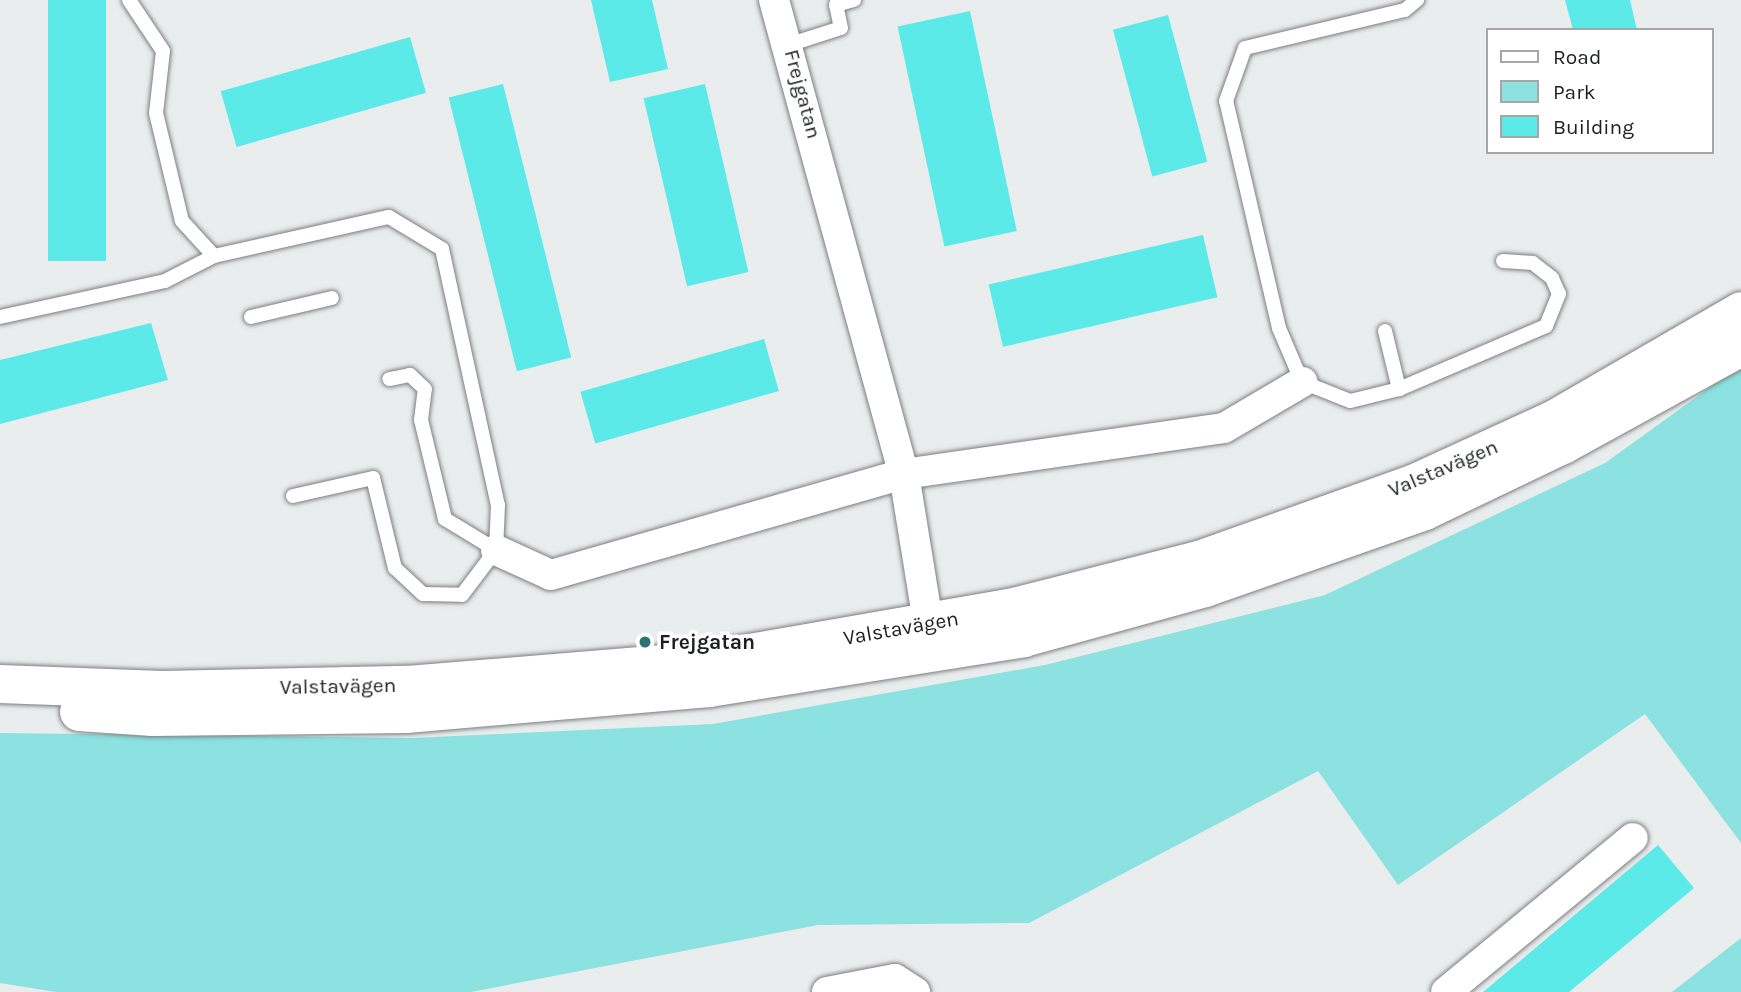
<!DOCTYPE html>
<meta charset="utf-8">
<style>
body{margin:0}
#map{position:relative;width:1741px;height:992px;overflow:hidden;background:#e9eded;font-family:Karla,sans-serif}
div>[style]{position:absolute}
.green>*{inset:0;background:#8be2e1}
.building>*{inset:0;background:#5ceae9;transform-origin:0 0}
.roads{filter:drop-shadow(0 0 2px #7c7f7f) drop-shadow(0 0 2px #7c7f7f)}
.lane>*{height:14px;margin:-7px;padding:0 7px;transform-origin:7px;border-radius:7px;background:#fff}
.street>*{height:30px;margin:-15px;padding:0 15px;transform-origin:15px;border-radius:15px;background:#fff}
.secondary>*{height:38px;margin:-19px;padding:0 19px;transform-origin:19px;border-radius:19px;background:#fff}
.dots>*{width:19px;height:19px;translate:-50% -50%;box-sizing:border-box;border:4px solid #fff;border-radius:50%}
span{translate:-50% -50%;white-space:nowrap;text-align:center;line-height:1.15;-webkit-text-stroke:7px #fff;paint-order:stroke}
.street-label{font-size:21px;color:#1e2020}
.poi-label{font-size:21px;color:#1e2020;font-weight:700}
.left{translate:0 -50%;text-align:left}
.legend{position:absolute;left:1486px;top:28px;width:228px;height:126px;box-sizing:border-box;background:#fff;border:2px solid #a5a6a6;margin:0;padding:9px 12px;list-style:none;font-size:21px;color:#1e2020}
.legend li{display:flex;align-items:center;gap:14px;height:35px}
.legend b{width:35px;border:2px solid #a5a6a6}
</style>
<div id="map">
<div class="green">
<i style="clip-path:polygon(1741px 365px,1741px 843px,1645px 714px,1398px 885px,1318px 771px,1029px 923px,818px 925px,471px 992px,56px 992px,0 983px,0 733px,412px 738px,713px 724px,1045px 665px,1325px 595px,1605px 463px)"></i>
<i style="clip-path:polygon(1741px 938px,1741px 992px,1672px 992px)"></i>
</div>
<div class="building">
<i style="left:48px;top:0;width:58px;height:261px"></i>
<i style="clip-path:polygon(591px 0,652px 0,668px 69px,610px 82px)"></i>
<i style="clip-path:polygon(1565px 0,1630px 0,1637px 30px,1573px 30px)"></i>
<i style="left:970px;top:11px;width:225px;height:74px;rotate:78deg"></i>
<i style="left:1168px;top:15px;width:152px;height:57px;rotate:75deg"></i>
<i style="left:410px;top:37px;width:58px;height:197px;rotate:74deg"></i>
<i style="left:503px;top:84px;width:282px;height:56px;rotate:76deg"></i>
<i style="left:705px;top:84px;width:193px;height:63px;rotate:77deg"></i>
<i style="left:1203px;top:235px;width:64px;height:220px;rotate:77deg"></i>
<i style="clip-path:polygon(151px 323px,168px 380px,0 424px,0 360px)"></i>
<i style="left:764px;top:339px;width:54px;height:191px;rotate:74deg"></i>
<i style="clip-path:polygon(1658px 845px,1694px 888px,1569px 992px,1483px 992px)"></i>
</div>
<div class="roads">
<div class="lane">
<i style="left:129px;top:0;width:61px;rotate:56.3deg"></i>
<i style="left:163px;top:51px;width:62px;rotate:96.4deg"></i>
<i style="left:156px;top:113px;width:111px;rotate:76.5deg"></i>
<i style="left:182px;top:221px;width:47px;rotate:47.6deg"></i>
<i style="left:791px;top:44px;width:52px;rotate:-17.7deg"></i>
<i style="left:841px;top:28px;width:24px;rotate:-102deg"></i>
<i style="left:836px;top:5px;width:19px;rotate:-16deg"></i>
<i style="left:0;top:317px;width:169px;rotate:-12.3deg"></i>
<i style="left:165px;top:281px;width:55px;rotate:-27deg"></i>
<i style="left:214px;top:256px;width:179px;rotate:-12.6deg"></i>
<i style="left:389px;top:217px;width:62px;rotate:31.1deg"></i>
<i style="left:442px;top:249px;width:262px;rotate:77.7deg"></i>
<i style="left:498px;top:505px;width:45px;rotate:92.5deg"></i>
<i style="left:251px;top:317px;width:83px;rotate:-13.2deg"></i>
<i style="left:1385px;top:331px;width:60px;rotate:76.4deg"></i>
<i style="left:1399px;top:389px;width:50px;rotate:166.2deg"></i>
<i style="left:1350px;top:401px;width:52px;rotate:-158.4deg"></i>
<i style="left:1302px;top:382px;width:59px;rotate:-113.1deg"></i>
<i style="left:1279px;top:328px;width:233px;rotate:-103.1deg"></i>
<i style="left:1226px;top:101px;width:56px;rotate:-70.3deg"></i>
<i style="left:1245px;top:48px;width:164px;rotate:-13.4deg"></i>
<i style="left:1405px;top:10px;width:16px;rotate:-40deg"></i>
<i style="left:1399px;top:389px;width:160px;rotate:-23.2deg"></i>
<i style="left:1546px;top:326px;width:35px;rotate:-68deg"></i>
<i style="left:1559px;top:294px;width:17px;rotate:-114deg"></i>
<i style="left:1552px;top:278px;width:24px;rotate:-142deg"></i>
<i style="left:1533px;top:263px;width:30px;rotate:-176deg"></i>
<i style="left:293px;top:496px;width:82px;rotate:-12.7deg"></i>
<i style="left:373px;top:478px;width:93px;rotate:76.3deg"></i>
<i style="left:395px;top:568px;width:38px;rotate:43deg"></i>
<i style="left:423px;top:594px;width:39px;rotate:1deg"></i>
<i style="left:462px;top:595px;width:56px;rotate:-52.9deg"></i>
<i style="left:496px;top:550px;width:60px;rotate:-148.7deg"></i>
<i style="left:445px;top:519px;width:102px;rotate:-103.6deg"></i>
<i style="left:421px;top:420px;width:31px;rotate:-83deg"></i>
<i style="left:425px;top:389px;width:21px;rotate:-137deg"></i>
<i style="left:410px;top:375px;width:21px;rotate:169deg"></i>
</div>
<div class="street">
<i style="left:774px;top:0;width:492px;rotate:74.7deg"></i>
<i style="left:904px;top:474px;width:169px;rotate:80.8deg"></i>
<i style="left:496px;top:550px;width:60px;rotate:24.4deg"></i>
<i style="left:551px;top:575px;width:367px;rotate:-16deg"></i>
<i style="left:904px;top:474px;width:323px;rotate:-8.2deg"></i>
<i style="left:1224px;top:428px;width:91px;rotate:-30.5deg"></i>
<i style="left:827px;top:992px;width:69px;rotate:-10.8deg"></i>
<i style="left:895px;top:979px;width:24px;rotate:33deg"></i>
<i style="left:1446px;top:992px;width:242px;rotate:-39.5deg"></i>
</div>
<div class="secondary">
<i style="left:0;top:684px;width:162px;rotate:2.1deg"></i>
<i style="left:162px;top:690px;width:246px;rotate:-1.2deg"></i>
<i style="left:408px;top:685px;width:303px;rotate:-4.7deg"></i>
<i style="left:710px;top:660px;width:313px;rotate:-9.9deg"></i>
<i style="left:1018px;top:606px;width:187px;rotate:-14.3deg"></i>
<i style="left:1199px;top:560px;width:229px;rotate:-19.6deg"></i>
<i style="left:1415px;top:483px;width:154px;rotate:-24.6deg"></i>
<i style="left:1555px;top:419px;width:215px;rotate:-30.1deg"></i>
<i style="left:79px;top:712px;width:74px;rotate:3.9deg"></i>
<i style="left:153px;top:717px;width:253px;rotate:-0.7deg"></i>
<i style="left:406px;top:714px;width:304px;rotate:-4.9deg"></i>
<i style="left:709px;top:688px;width:319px;rotate:-9deg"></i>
<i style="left:1024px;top:638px;width:188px;rotate:-15.4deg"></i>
<i style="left:1205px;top:588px;width:233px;rotate:-19.3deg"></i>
<i style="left:1425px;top:511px;width:153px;rotate:-25.6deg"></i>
<i style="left:1563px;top:445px;width:203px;rotate:-28.8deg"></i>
</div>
</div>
<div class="dots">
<i style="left:645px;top:642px;background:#297473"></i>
</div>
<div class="street-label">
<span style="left:803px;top:94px;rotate:75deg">Frejgatan</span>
<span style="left:1443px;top:468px;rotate:-23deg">Valstavägen</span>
<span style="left:901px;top:628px;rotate:-10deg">Valstavägen</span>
<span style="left:338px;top:686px;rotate:-1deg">Valstavägen</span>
</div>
<div class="poi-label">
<span class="left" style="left:659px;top:642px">Frejgatan</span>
</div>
<ul class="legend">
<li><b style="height:9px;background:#fff"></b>Road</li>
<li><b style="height:19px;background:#8be2e1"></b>Park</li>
<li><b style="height:19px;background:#5ceae9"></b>Building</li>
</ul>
</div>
